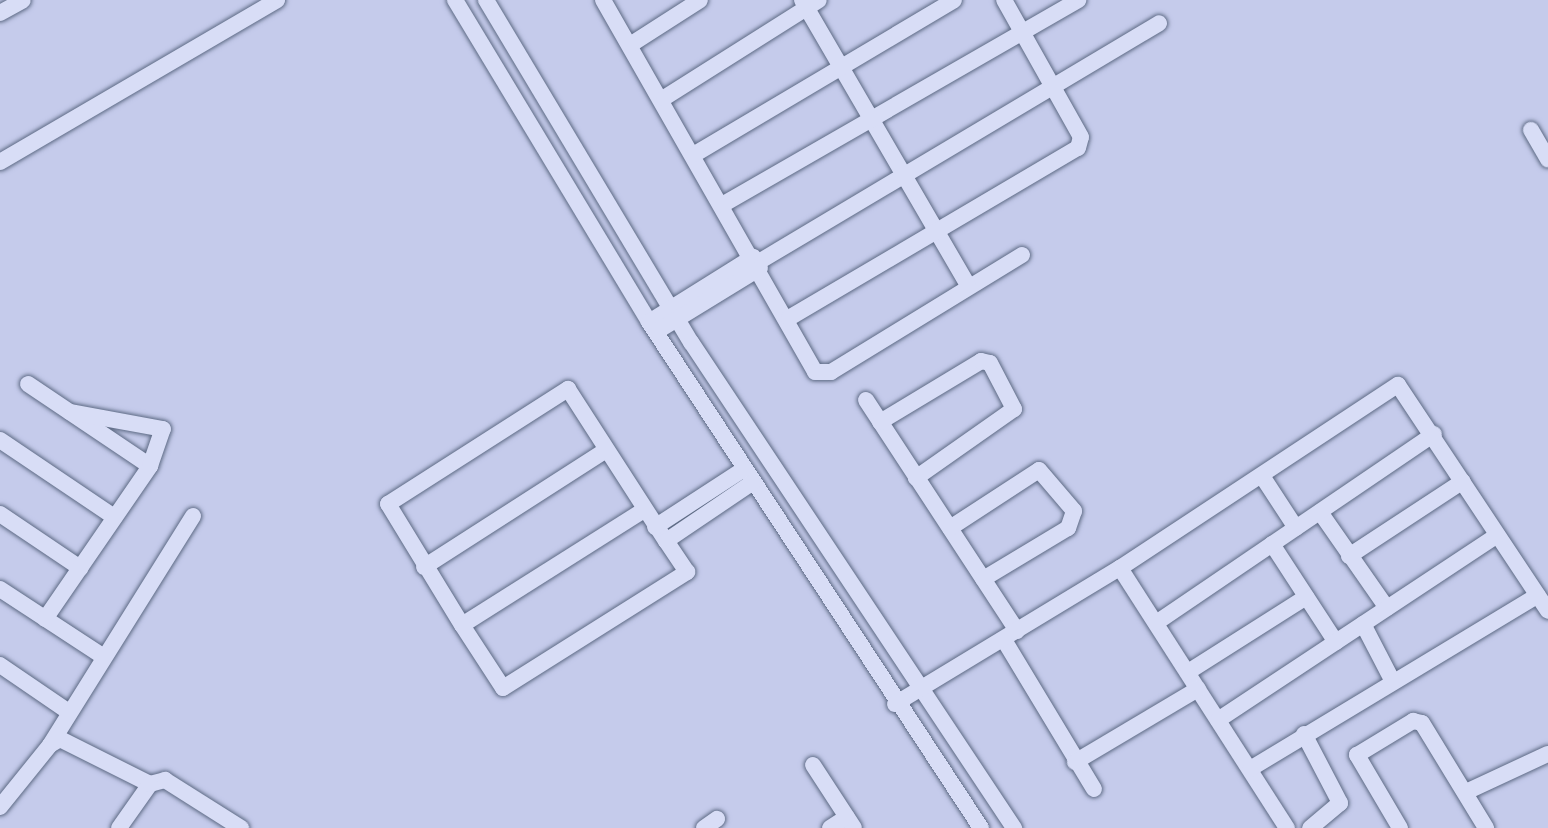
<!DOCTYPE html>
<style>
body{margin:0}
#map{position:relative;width:1548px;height:828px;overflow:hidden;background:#c5cbeb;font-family:"Zilla Slab",serif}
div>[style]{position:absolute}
.roads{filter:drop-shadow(0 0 2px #5d6a84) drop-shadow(0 0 2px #5d6a84)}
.minor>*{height:16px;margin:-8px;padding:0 8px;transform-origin:8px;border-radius:8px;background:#d8ddf6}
span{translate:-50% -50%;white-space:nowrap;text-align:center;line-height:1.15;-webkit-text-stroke:6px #d4d9f3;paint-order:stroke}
</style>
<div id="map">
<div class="roads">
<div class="minor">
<i style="left:455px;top:0;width:376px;rotate:58.9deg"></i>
<i style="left:649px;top:322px;width:605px;rotate:56.73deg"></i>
<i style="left:486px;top:0;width:399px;rotate:59.1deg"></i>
<i style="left:691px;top:342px;width:584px;rotate:56.39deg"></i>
<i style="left:603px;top:0;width:428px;rotate:60.3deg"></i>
<i style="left:815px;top:372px;width:16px"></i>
<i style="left:831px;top:372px;width:224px;rotate:-31.5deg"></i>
<i style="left:802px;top:0;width:330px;rotate:59.8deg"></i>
<i style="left:0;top:13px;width:26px;rotate:-29deg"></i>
<i style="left:630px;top:45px;width:83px;rotate:-32.7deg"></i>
<i style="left:664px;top:98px;width:183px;rotate:-32.3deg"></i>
<i style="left:1531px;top:130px;width:34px;rotate:60deg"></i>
<i style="left:695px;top:154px;width:301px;rotate:-30.7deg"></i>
<i style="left:0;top:162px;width:321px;rotate:-30.3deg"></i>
<i style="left:722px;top:205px;width:411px;rotate:-29.9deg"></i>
<i style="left:757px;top:263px;width:468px;rotate:-30.8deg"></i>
<i style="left:789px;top:318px;width:335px;rotate:-30.5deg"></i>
<i style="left:1078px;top:148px;width:11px;rotate:-75deg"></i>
<i style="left:1081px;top:137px;width:157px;rotate:-119.3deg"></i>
<i style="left:649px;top:322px;width:123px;rotate:-32deg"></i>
<i style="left:656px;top:332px;width:122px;rotate:-31.6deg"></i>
<i style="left:28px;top:384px;width:147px;rotate:33.9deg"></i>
<i style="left:866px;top:400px;width:276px;rotate:56.8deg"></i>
<i style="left:880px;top:422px;width:118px;rotate:-31.1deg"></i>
<i style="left:981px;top:361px;width:9px;rotate:13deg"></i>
<i style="left:990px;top:363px;width:52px;rotate:62.4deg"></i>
<i style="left:1014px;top:409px;width:120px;rotate:144.9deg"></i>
<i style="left:0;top:440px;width:138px;rotate:34deg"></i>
<i style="left:1262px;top:476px;width:62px;rotate:56.8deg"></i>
<i style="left:644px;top:510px;width:215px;rotate:147.7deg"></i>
<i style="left:462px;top:625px;width:142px;rotate:-121.4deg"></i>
<i style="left:388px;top:504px;width:214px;rotate:-32.6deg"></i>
<i style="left:568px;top:389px;width:181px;rotate:57.2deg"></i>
<i style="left:666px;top:541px;width:105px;rotate:-34.1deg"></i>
<i style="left:1320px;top:512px;width:117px;rotate:55.1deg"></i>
<i style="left:0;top:514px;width:97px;rotate:34deg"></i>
<i style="left:655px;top:527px;width:106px;rotate:-33.1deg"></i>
<i style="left:950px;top:528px;width:106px;rotate:-33.1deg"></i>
<i style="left:1039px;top:470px;width:54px;rotate:49.5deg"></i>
<i style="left:1074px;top:511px;width:18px;rotate:109deg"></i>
<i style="left:1068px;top:528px;width:99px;rotate:149deg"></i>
<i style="left:1272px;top:544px;width:117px;rotate:56.9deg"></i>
<i style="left:1349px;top:556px;width:136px;rotate:-33.3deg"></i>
<i style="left:424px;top:567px;width:216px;rotate:-32.7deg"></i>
<i style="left:1120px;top:568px;width:309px;rotate:57.3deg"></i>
<i style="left:0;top:589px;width:121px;rotate:33.2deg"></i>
<i style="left:45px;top:619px;width:186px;rotate:-55.5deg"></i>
<i style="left:150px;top:466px;width:39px;rotate:-71deg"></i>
<i style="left:163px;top:429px;width:95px;rotate:-169.6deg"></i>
<i style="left:1156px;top:623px;width:336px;rotate:-34.2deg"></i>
<i style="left:1363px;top:624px;width:63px;rotate:62.6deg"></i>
<i style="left:462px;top:625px;width:75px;rotate:56.9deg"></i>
<i style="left:503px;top:688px;width:218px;rotate:-32.2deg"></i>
<i style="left:687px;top:572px;width:37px;rotate:-124deg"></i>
<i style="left:1004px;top:640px;width:174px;rotate:58.9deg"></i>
<i style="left:0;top:665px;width:80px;rotate:34.3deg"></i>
<i style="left:1188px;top:672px;width:140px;rotate:-32.4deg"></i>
<i style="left:895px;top:704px;width:263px;rotate:-31.2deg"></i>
<i style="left:1120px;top:568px;width:333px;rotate:-33.4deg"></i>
<i style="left:1398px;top:385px;width:271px;rotate:56.4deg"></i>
<i style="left:1218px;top:720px;width:335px;rotate:-33.5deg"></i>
<i style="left:1304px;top:734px;width:78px;rotate:62.4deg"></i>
<i style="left:1340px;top:803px;width:39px;rotate:140deg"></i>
<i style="left:50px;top:745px;width:12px;rotate:-31deg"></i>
<i style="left:60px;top:739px;width:101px;rotate:26.6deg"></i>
<i style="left:1075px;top:762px;width:143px;rotate:-30.7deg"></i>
<i style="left:813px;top:765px;width:75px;rotate:56.9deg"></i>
<i style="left:1250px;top:769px;width:336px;rotate:-31.1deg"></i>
<i style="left:1466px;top:792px;width:90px;rotate:-24.9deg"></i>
<i style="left:0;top:807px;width:80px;rotate:-51.1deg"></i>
<i style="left:50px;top:745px;width:270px;rotate:-58deg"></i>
<i style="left:119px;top:828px;width:54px;rotate:-54.8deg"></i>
<i style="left:150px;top:784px;width:16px;rotate:-15deg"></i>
<i style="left:165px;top:780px;width:90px;rotate:32.3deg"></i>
<i style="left:704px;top:828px;width:16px;rotate:-35deg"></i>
<i style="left:830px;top:828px;width:20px;rotate:-33deg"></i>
<i style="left:1400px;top:828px;width:85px;rotate:-120.5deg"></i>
<i style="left:1357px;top:755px;width:66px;rotate:-31.3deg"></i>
<i style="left:1413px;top:721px;width:9px;rotate:13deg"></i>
<i style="left:1422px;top:723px;width:123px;rotate:58.6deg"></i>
</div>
</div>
</div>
